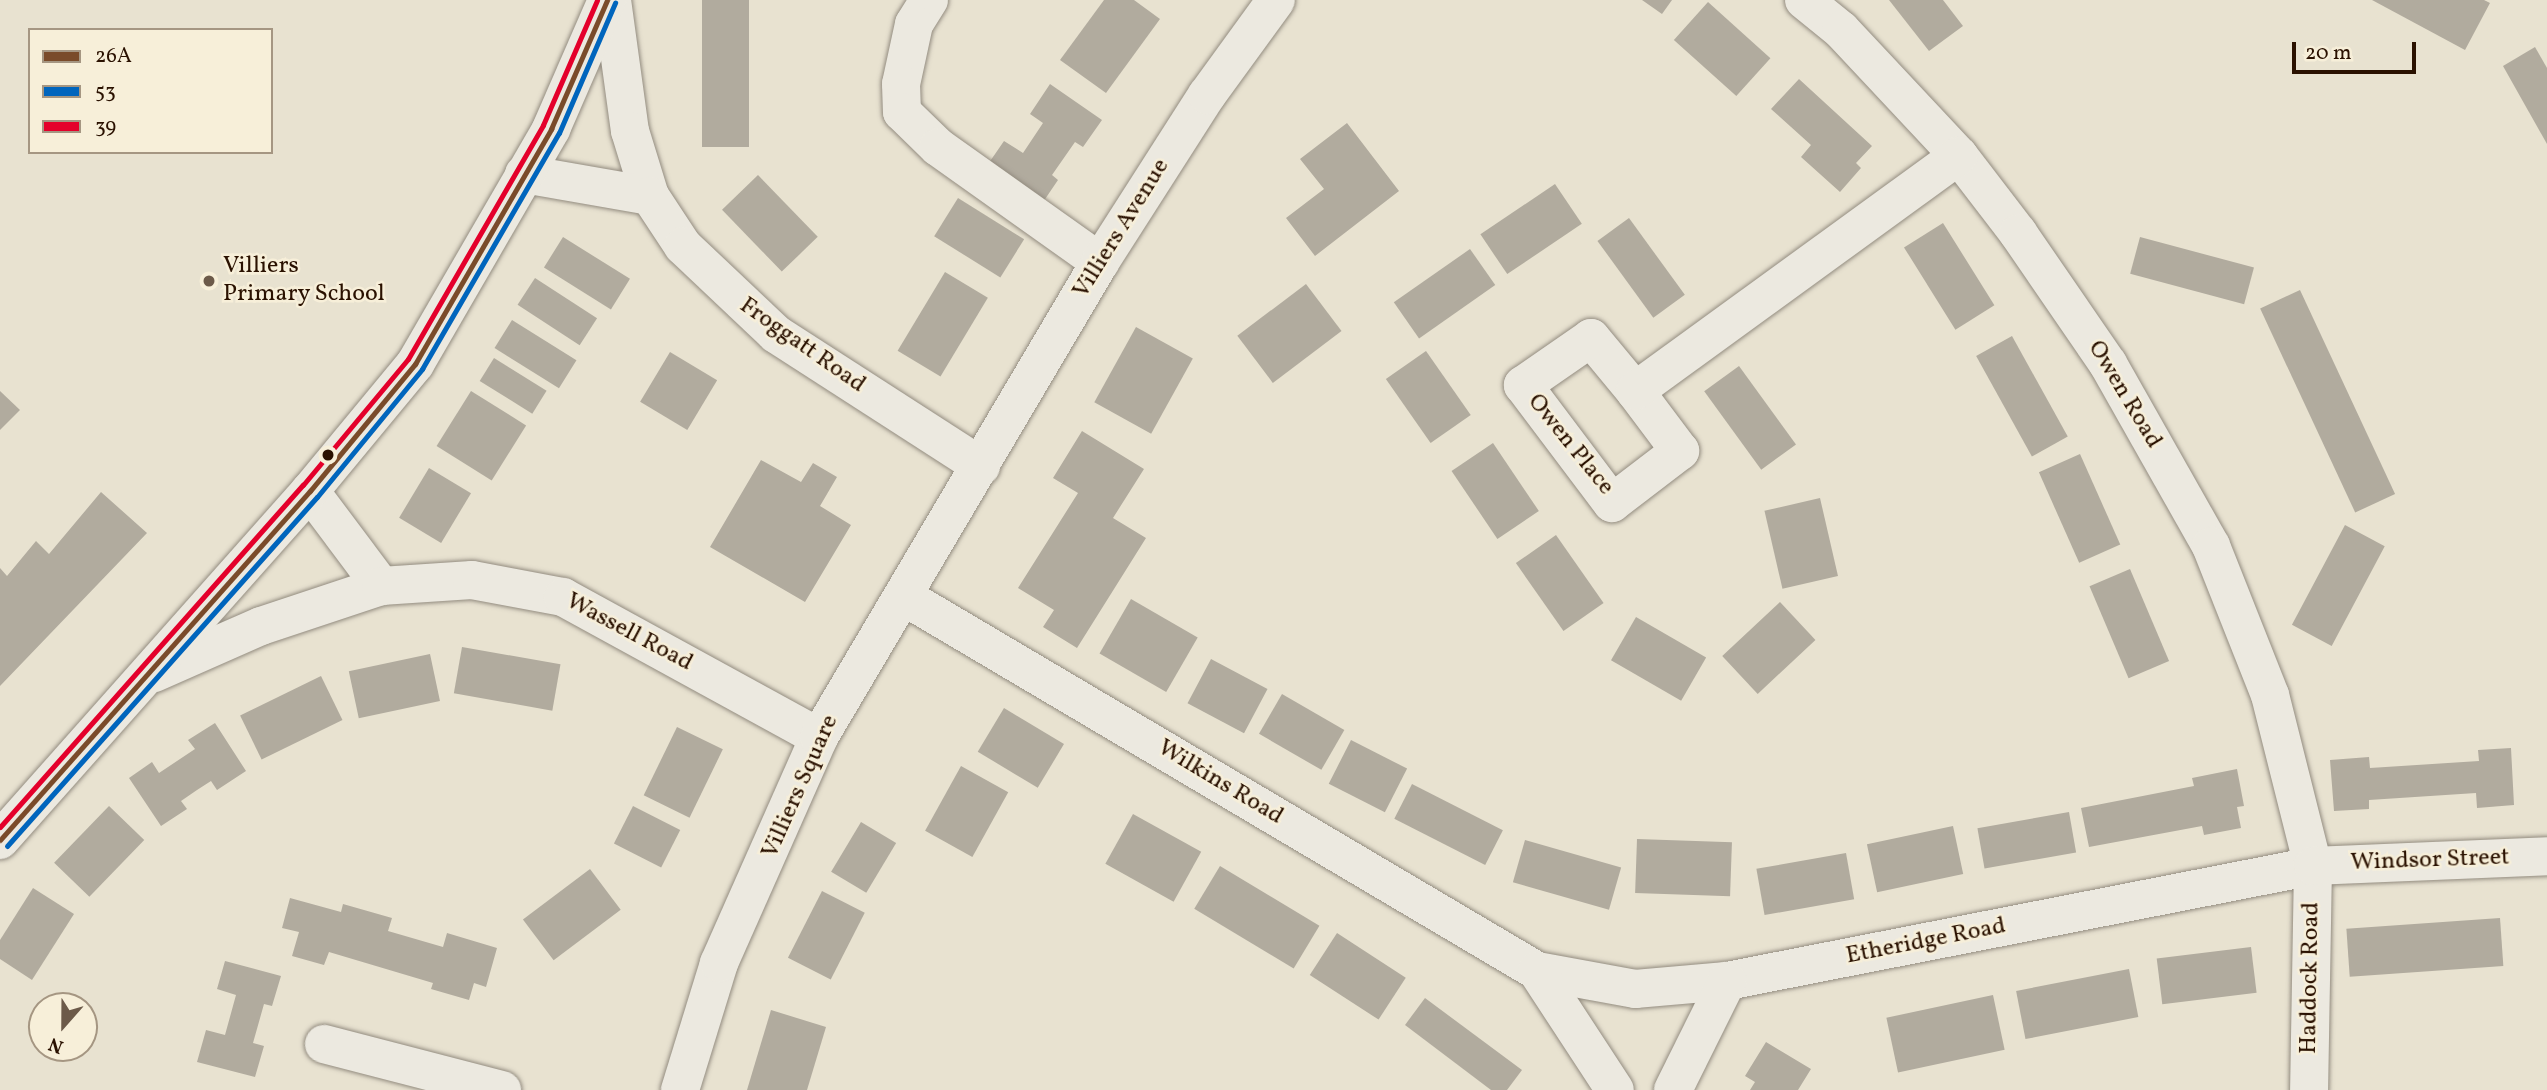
<!DOCTYPE html>
<style>
body{margin:0}
#map{position:relative;width:2547px;height:1090px;overflow:hidden;background:#e8e2d0;font-family:Vollkorn,serif}
div>[style]{position:absolute}
.building>*{inset:0;background:#b1ab9e;transform-origin:0 0}
.roads{filter:drop-shadow(0 0 2px #938c80) drop-shadow(0 0 2px #938c80)}
.minor>*{height:38px;margin:-19px;padding:0 19px;transform-origin:19px;border-radius:19px;background:#ece9e0}
.bus-1>*{height:5px;margin:-2.5px;padding:0 2.5px;transform-origin:2.5px;border-radius:2.5px;background:#7a4b2a}
.bus-2>*{height:5px;margin:-2.5px;padding:0 2.5px;transform-origin:2.5px;border-radius:2.5px;background:#0065bd}
.bus-3>*{height:5px;margin:-2.5px;padding:0 2.5px;transform-origin:2.5px;border-radius:2.5px;background:#e4002b}
.dots>*{width:19px;height:19px;translate:-50% -50%;box-sizing:border-box;border:4px solid #f7efd9;border-radius:50%}
span{translate:-50% -50%;white-space:nowrap;text-align:center;line-height:1.15;-webkit-text-stroke:5px #f7efd9;paint-order:stroke}
.street-label{font-size:24px;color:#2a1100}
.poi-label{font-size:24px;color:#2a1100}
.left{translate:0 -50%;text-align:left}
.legend{position:absolute;left:28px;top:28px;width:245px;height:126px;box-sizing:border-box;background:#f7efd9;border:2px solid #a59682;margin:0;padding:9px 12px;list-style:none;font-size:21px;color:#2a1100}
.legend li{display:flex;align-items:center;gap:14px;height:35px}
.legend b{width:35px;border:2px solid #a59682}
.north{position:absolute;left:28px;top:992px;width:70px;height:70px;box-sizing:border-box;background:#f7efd9;border:2px solid #a59682;border-radius:50%;rotate:201deg;font-size:19px;font-weight:700;line-height:28px;text-align:center;color:#2a1100}
.north::after{content:'';display:block;margin:auto;width:24px;height:32px;background:#6c5a49;clip-path:polygon(50% 0,100% 100%,50% 72%,0 100%)}
.scale{position:absolute;left:2292px;top:42px;width:124px;height:32px;box-sizing:border-box;border:4px solid #2a1100;border-top:0;padding-left:9px;font-size:21px;line-height:24px;white-space:nowrap;color:#2a1100;-webkit-text-stroke:5px #f7efd9;paint-order:stroke}
</style>
<div id="map">
<div class="building">
<i style="left:702px;top:0;width:47px;height:147px"></i>
<i style="clip-path:polygon(1104px 0,1134px 0,1160px 19px,1106px 93px,1060px 60px)"></i>
<i style="clip-path:polygon(1642px 0,1672px 0,1662px 14px)"></i>
<i style="clip-path:polygon(1889px 0,1943px 0,1963px 26px,1929px 51px)"></i>
<i style="clip-path:polygon(2372px 0,2484px 0,2490px 3px,2465px 50px)"></i>
<i style="left:1708px;top:2px;width:84px;height:51px;rotate:42deg"></i>
<i style="clip-path:polygon(2535px 47px,2547px 68px,2547px 144px,2503px 66px)"></i>
<i style="clip-path:polygon(1799px 79px,1872px 146px,1856px 163px,1861px 168px,1840px 192px,1801px 157px,1811px 145px,1771px 109px)"></i>
<i style="clip-path:polygon(1050px 84px,1102px 120px,1083px 147px,1075px 142px,1052px 175px,1058px 180px,1039px 208px,984px 170px,1004px 141px,1023px 153px,1043px 123px,1030px 114px)"></i>
<i style="clip-path:polygon(1347px 123px,1399px 191px,1315px 256px,1286px 218px,1324px 189px,1300px 159px)"></i>
<i style="left:758px;top:175px;width:86px;height:50px;rotate:46deg"></i>
<i style="left:1555px;top:184px;width:48px;height:90px;rotate:56deg"></i>
<i style="left:958px;top:198px;width:78px;height:45px;rotate:32deg"></i>
<i style="left:1629px;top:218px;width:95px;height:39px;rotate:54deg"></i>
<i style="left:1943px;top:223px;width:97px;height:46px;rotate:58deg"></i>
<i style="left:563px;top:237px;width:79px;height:36px;rotate:32deg"></i>
<i style="left:2140px;top:237px;width:118px;height:38px;rotate:15deg"></i>
<i style="left:1470px;top:249px;width:44px;height:93px;rotate:55deg"></i>
<i style="left:945px;top:272px;width:50px;height:92px;rotate:31deg"></i>
<i style="left:535px;top:278px;width:74px;height:32px;rotate:33deg"></i>
<i style="left:1306px;top:284px;width:59px;height:86px;rotate:53deg"></i>
<i style="left:2300px;top:290px;width:225px;height:44px;rotate:65deg"></i>
<i style="left:512px;top:320px;width:76px;height:33px;rotate:32deg"></i>
<i style="left:1136px;top:327px;width:65px;height:86px;rotate:29deg"></i>
<i style="left:2012px;top:336px;width:115px;height:41px;rotate:61deg"></i>
<i style="left:1426px;top:351px;width:78px;height:49px;rotate:55deg"></i>
<i style="left:670px;top:352px;width:55px;height:58px;rotate:31deg"></i>
<i style="left:494px;top:358px;width:62px;height:27px;rotate:32deg"></i>
<i style="left:1739px;top:366px;width:97px;height:43px;rotate:54deg"></i>
<i style="clip-path:polygon(0 391px,20px 410px,0 430px)"></i>
<i style="left:471px;top:391px;width:65px;height:65px;rotate:32deg"></i>
<i style="clip-path:polygon(1082px 431px,1144px 469px,1113px 518px,1146px 538px,1077px 648px,1043px 627px,1054px 610px,1018px 588px,1078px 493px,1053px 478px)"></i>
<i style="left:1493px;top:443px;width:82px;height:50px;rotate:56deg"></i>
<i style="left:2080px;top:454px;width:99px;height:45px;rotate:66deg"></i>
<i style="clip-path:polygon(761px 460px,801px 482px,813px 463px,837px 477px,820px 506px,851px 525px,805px 602px,710px 547px)"></i>
<i style="left:429px;top:468px;width:49px;height:58px;rotate:31deg"></i>
<i style="clip-path:polygon(101px 492px,147px 533px,0 686px,0 568px,7px 576px,36px 541px,49px 554px)"></i>
<i style="left:1820px;top:498px;width:80px;height:57px;rotate:77deg"></i>
<i style="left:2345px;top:525px;width:45px;height:113px;rotate:28deg"></i>
<i style="left:1556px;top:535px;width:83px;height:49px;rotate:55deg"></i>
<i style="left:2130px;top:569px;width:100px;height:44px;rotate:67deg"></i>
<i style="left:1131px;top:599px;width:77px;height:63px;rotate:30deg"></i>
<i style="left:1780px;top:602px;width:52px;height:79px;rotate:47deg"></i>
<i style="left:1636px;top:617px;width:81px;height:50px;rotate:30deg"></i>
<i style="left:462px;top:647px;width:100px;height:47px;rotate:10deg"></i>
<i style="left:430px;top:654px;width:48px;height:83px;rotate:78deg"></i>
<i style="left:1211px;top:659px;width:64px;height:50px;rotate:28deg"></i>
<i style="left:321px;top:676px;width:49px;height:90px;rotate:64deg"></i>
<i style="left:1282px;top:694px;width:72px;height:46px;rotate:30deg"></i>
<i style="left:1004px;top:708px;width:70px;height:51px;rotate:31deg"></i>
<i style="clip-path:polygon(215px 723px,246px 771px,217px 790px,211px 781px,197px 790px,181px 801px,187px 809px,161px 826px,129px 778px,152px 762px,159px 773px,195px 749px,188px 740px)"></i>
<i style="left:677px;top:727px;width:51px;height:76px;rotate:26deg"></i>
<i style="left:1351px;top:740px;width:63px;height:49px;rotate:27deg"></i>
<i style="clip-path:polygon(2511px 748px,2514px 805px,2477px 808px,2476px 793px,2369px 800px,2369px 809px,2334px 811px,2330px 760px,2369px 757px,2370px 768px,2479px 761px,2478px 750px)"></i>
<i style="left:961px;top:766px;width:54px;height:74px;rotate:29deg"></i>
<i style="clip-path:polygon(2237px 769px,2244px 806px,2237px 807px,2241px 828px,2204px 835px,2202px 826px,2089px 847px,2081px 808px,2194px 786px,2192px 778px)"></i>
<i style="left:1412px;top:784px;width:102px;height:39px;rotate:27deg"></i>
<i style="left:109px;top:806px;width:49px;height:79px;rotate:44deg"></i>
<i style="left:633px;top:806px;width:53px;height:42px;rotate:27deg"></i>
<i style="left:2069px;top:812px;width:41px;height:93px;rotate:80deg"></i>
<i style="left:1133px;top:814px;width:78px;height:57px;rotate:29deg"></i>
<i style="left:861px;top:822px;width:41px;height:58px;rotate:31deg"></i>
<i style="left:1953px;top:826px;width:49px;height:88px;rotate:78deg"></i>
<i style="left:1637px;top:839px;width:95px;height:54px;rotate:2deg"></i>
<i style="left:1525px;top:840px;width:100px;height:44px;rotate:16deg"></i>
<i style="left:1846px;top:853px;width:47px;height:91px;rotate:80deg"></i>
<i style="left:1220px;top:866px;width:116px;height:50px;rotate:31deg"></i>
<i style="left:590px;top:869px;width:51px;height:84px;rotate:53deg"></i>
<i style="clip-path:polygon(33px 888px,74px 914px,32px 980px,0 959px,0 940px)"></i>
<i style="left:822px;top:891px;width:48px;height:75px;rotate:27deg"></i>
<i style="clip-path:polygon(290px 898px,341px 912px,343px 904px,392px 918px,388px 931px,443px 947px,447px 933px,497px 948px,486px 987px,474px 983px,469px 1000px,431px 989px,433px 983px,329px 952px,324px 965px,292px 956px,299px 932px,282px 928px)"></i>
<i style="left:2500px;top:918px;width:48px;height:154px;rotate:86deg"></i>
<i style="left:1337px;top:933px;width:82px;height:50px;rotate:33deg"></i>
<i style="left:2251px;top:947px;width:46px;height:95px;rotate:83deg"></i>
<i style="clip-path:polygon(225px 961px,281px 976px,272px 1006px,264px 1004px,253px 1043px,264px 1046px,255px 1077px,197px 1062px,206px 1030px,225px 1035px,236px 995px,217px 989px)"></i>
<i style="left:2129px;top:969px;width:49px;height:115px;rotate:79deg"></i>
<i style="left:1993px;top:995px;width:56px;height:109px;rotate:78deg"></i>
<i style="clip-path:polygon(1425px 998px,1522px 1070px,1507px 1090px,1491px 1090px,1405px 1025px)"></i>
<i style="clip-path:polygon(771px 1010px,826px 1027px,807px 1090px,747px 1090px)"></i>
<i style="clip-path:polygon(1766px 1042px,1811px 1069px,1798px 1090px,1750px 1090px,1755px 1082px,1745px 1076px)"></i>
</div>
<div class="roads">
<div class="minor">
<i style="left:612px;top:0;width:132px;rotate:82.2deg"></i>
<i style="left:630px;top:131px;width:68px;rotate:72.9deg"></i>
<i style="left:929px;top:0;width:28px;rotate:122deg"></i>
<i style="left:914px;top:24px;width:61px;rotate:102.2deg"></i>
<i style="left:901px;top:84px;width:28px;rotate:88deg"></i>
<i style="left:902px;top:112px;width:50px;rotate:44.2deg"></i>
<i style="left:938px;top:147px;width:199px;rotate:35.4deg"></i>
<i style="left:1804px;top:0;width:48px;rotate:39deg"></i>
<i style="left:1841px;top:30px;width:173px;rotate:46.9deg"></i>
<i style="left:1959px;top:156px;width:97px;rotate:52.5deg"></i>
<i style="left:2018px;top:233px;width:159px;rotate:55.5deg"></i>
<i style="left:2108px;top:364px;width:209px;rotate:60.5deg"></i>
<i style="left:2211px;top:546px;width:160px;rotate:68.4deg"></i>
<i style="left:2270px;top:695px;width:176px;rotate:75.9deg"></i>
<i style="left:2313px;top:866px;width:224px;rotate:91deg"></i>
<i style="left:524px;top:174px;width:128px;rotate:9.9deg"></i>
<i style="left:650px;top:196px;width:60px;rotate:56.6deg"></i>
<i style="left:683px;top:246px;width:128px;rotate:43.4deg"></i>
<i style="left:776px;top:334px;width:244px;rotate:32.8deg"></i>
<i style="left:1635px;top:391px;width:69px;rotate:-129.7deg"></i>
<i style="left:1591px;top:338px;width:83px;rotate:145.3deg"></i>
<i style="left:1523px;top:385px;width:148px;rotate:53deg"></i>
<i style="left:1612px;top:503px;width:86px;rotate:-37.4deg"></i>
<i style="left:1680px;top:451px;width:75px;rotate:-126.9deg"></i>
<i style="left:1635px;top:391px;width:400px;rotate:-36deg"></i>
<i style="left:310px;top:491px;width:119px;rotate:53.2deg"></i>
<i style="left:903px;top:596px;width:737px;rotate:30.6deg"></i>
<i style="left:1537px;top:971px;width:100px;rotate:10.4deg"></i>
<i style="left:1635px;top:989px;width:92px;rotate:-5deg"></i>
<i style="left:1727px;top:981px;width:597px;rotate:-11.1deg"></i>
<i style="left:2313px;top:866px;width:234px;rotate:-2.4deg"></i>
<i style="left:154px;top:673px;width:117px;rotate:-23.7deg"></i>
<i style="left:261px;top:626px;width:126px;rotate:-18.4deg"></i>
<i style="left:381px;top:586px;width:91px;rotate:-3.8deg"></i>
<i style="left:472px;top:580px;width:93px;rotate:10.6deg"></i>
<i style="left:563px;top:597px;width:292px;rotate:28.7deg"></i>
<i style="left:0;top:840px;width:467px;rotate:-48.4deg"></i>
<i style="left:310px;top:491px;width:165px;rotate:-50.4deg"></i>
<i style="left:415px;top:364px;width:272px;rotate:-59.9deg"></i>
<i style="left:551px;top:129px;width:141px;rotate:-66.5deg"></i>
<i style="left:1537px;top:971px;width:142px;rotate:56.8deg"></i>
<i style="left:324px;top:1044px;width:184px;rotate:14.5deg"></i>
<i style="left:680px;top:1090px;width:133px;rotate:-72.9deg"></i>
<i style="left:719px;top:963px;width:247px;rotate:-66.1deg"></i>
<i style="left:819px;top:737px;width:552px;rotate:-59.39deg"></i>
<i style="left:1100px;top:262px;width:198px;rotate:-57.4deg"></i>
<i style="left:1207px;top:95px;width:117px;rotate:-54deg"></i>
<i style="left:1673px;top:1090px;width:122px;rotate:-63.6deg"></i>
</div>
</div>
<div class="bus-1">
<i style="left:0;top:840px;width:467px;rotate:-48.4deg"></i>
<i style="left:310px;top:491px;width:165px;rotate:-50.4deg"></i>
<i style="left:415px;top:364px;width:272px;rotate:-59.9deg"></i>
<i style="left:551px;top:129px;width:141px;rotate:-66.5deg"></i>
</div>
<div class="bus-2">
<i style="left:7px;top:846px;width:467px;rotate:-48.4deg"></i>
<i style="left:317px;top:497px;width:166px;rotate:-50.6deg"></i>
<i style="left:422px;top:369px;width:273px;rotate:-59.9deg"></i>
<i style="left:559px;top:133px;width:142px;rotate:-66.7deg"></i>
</div>
<div class="bus-3">
<i style="left:0;top:827px;width:457px;rotate:-48.5deg"></i>
<i style="left:303px;top:485px;width:164px;rotate:-50.2deg"></i>
<i style="left:408px;top:359px;width:270px;rotate:-60deg"></i>
<i style="left:543px;top:125px;width:136px;rotate:-66.6deg"></i>
</div>
<div class="dots">
<i style="left:209px;top:281px;background:#6c5a49"></i>
<i style="left:328px;top:455px;background:#2a1100"></i>
</div>
<div class="street-label">
<span style="left:1122px;top:229px;rotate:-58deg">Villiers Avenue</span>
<span style="left:802px;top:346px;rotate:35deg">Froggatt Road</span>
<span style="left:2124px;top:395px;rotate:59deg">Owen Road</span>
<span style="left:1570px;top:445px;rotate:51deg">Owen Place</span>
<span style="left:629px;top:633px;rotate:28deg">Wassell Road</span>
<span style="left:1220px;top:783px;rotate:31deg">Wilkins Road</span>
<span style="left:801px;top:787px;rotate:-66deg">Villiers Square</span>
<span style="left:2430px;top:861px;rotate:-2deg">Windsor Street</span>
<span style="left:1926px;top:942px;rotate:-11deg">Etheridge Road</span>
<span style="left:2311px;top:978px;rotate:-89deg">Haddock Road</span>
</div>
<div class="poi-label">
<span class="left" style="left:223px;top:281px">Villiers<br>Primary School</span>
</div>
<ul class="legend">
<li><b style="height:9px;background:#7a4b2a"></b>26A</li>
<li><b style="height:9px;background:#0065bd"></b>53</li>
<li><b style="height:9px;background:#e4002b"></b>39</li>
</ul>
<div class="north">N</div>
<div class="scale">20 m</div>
</div>
